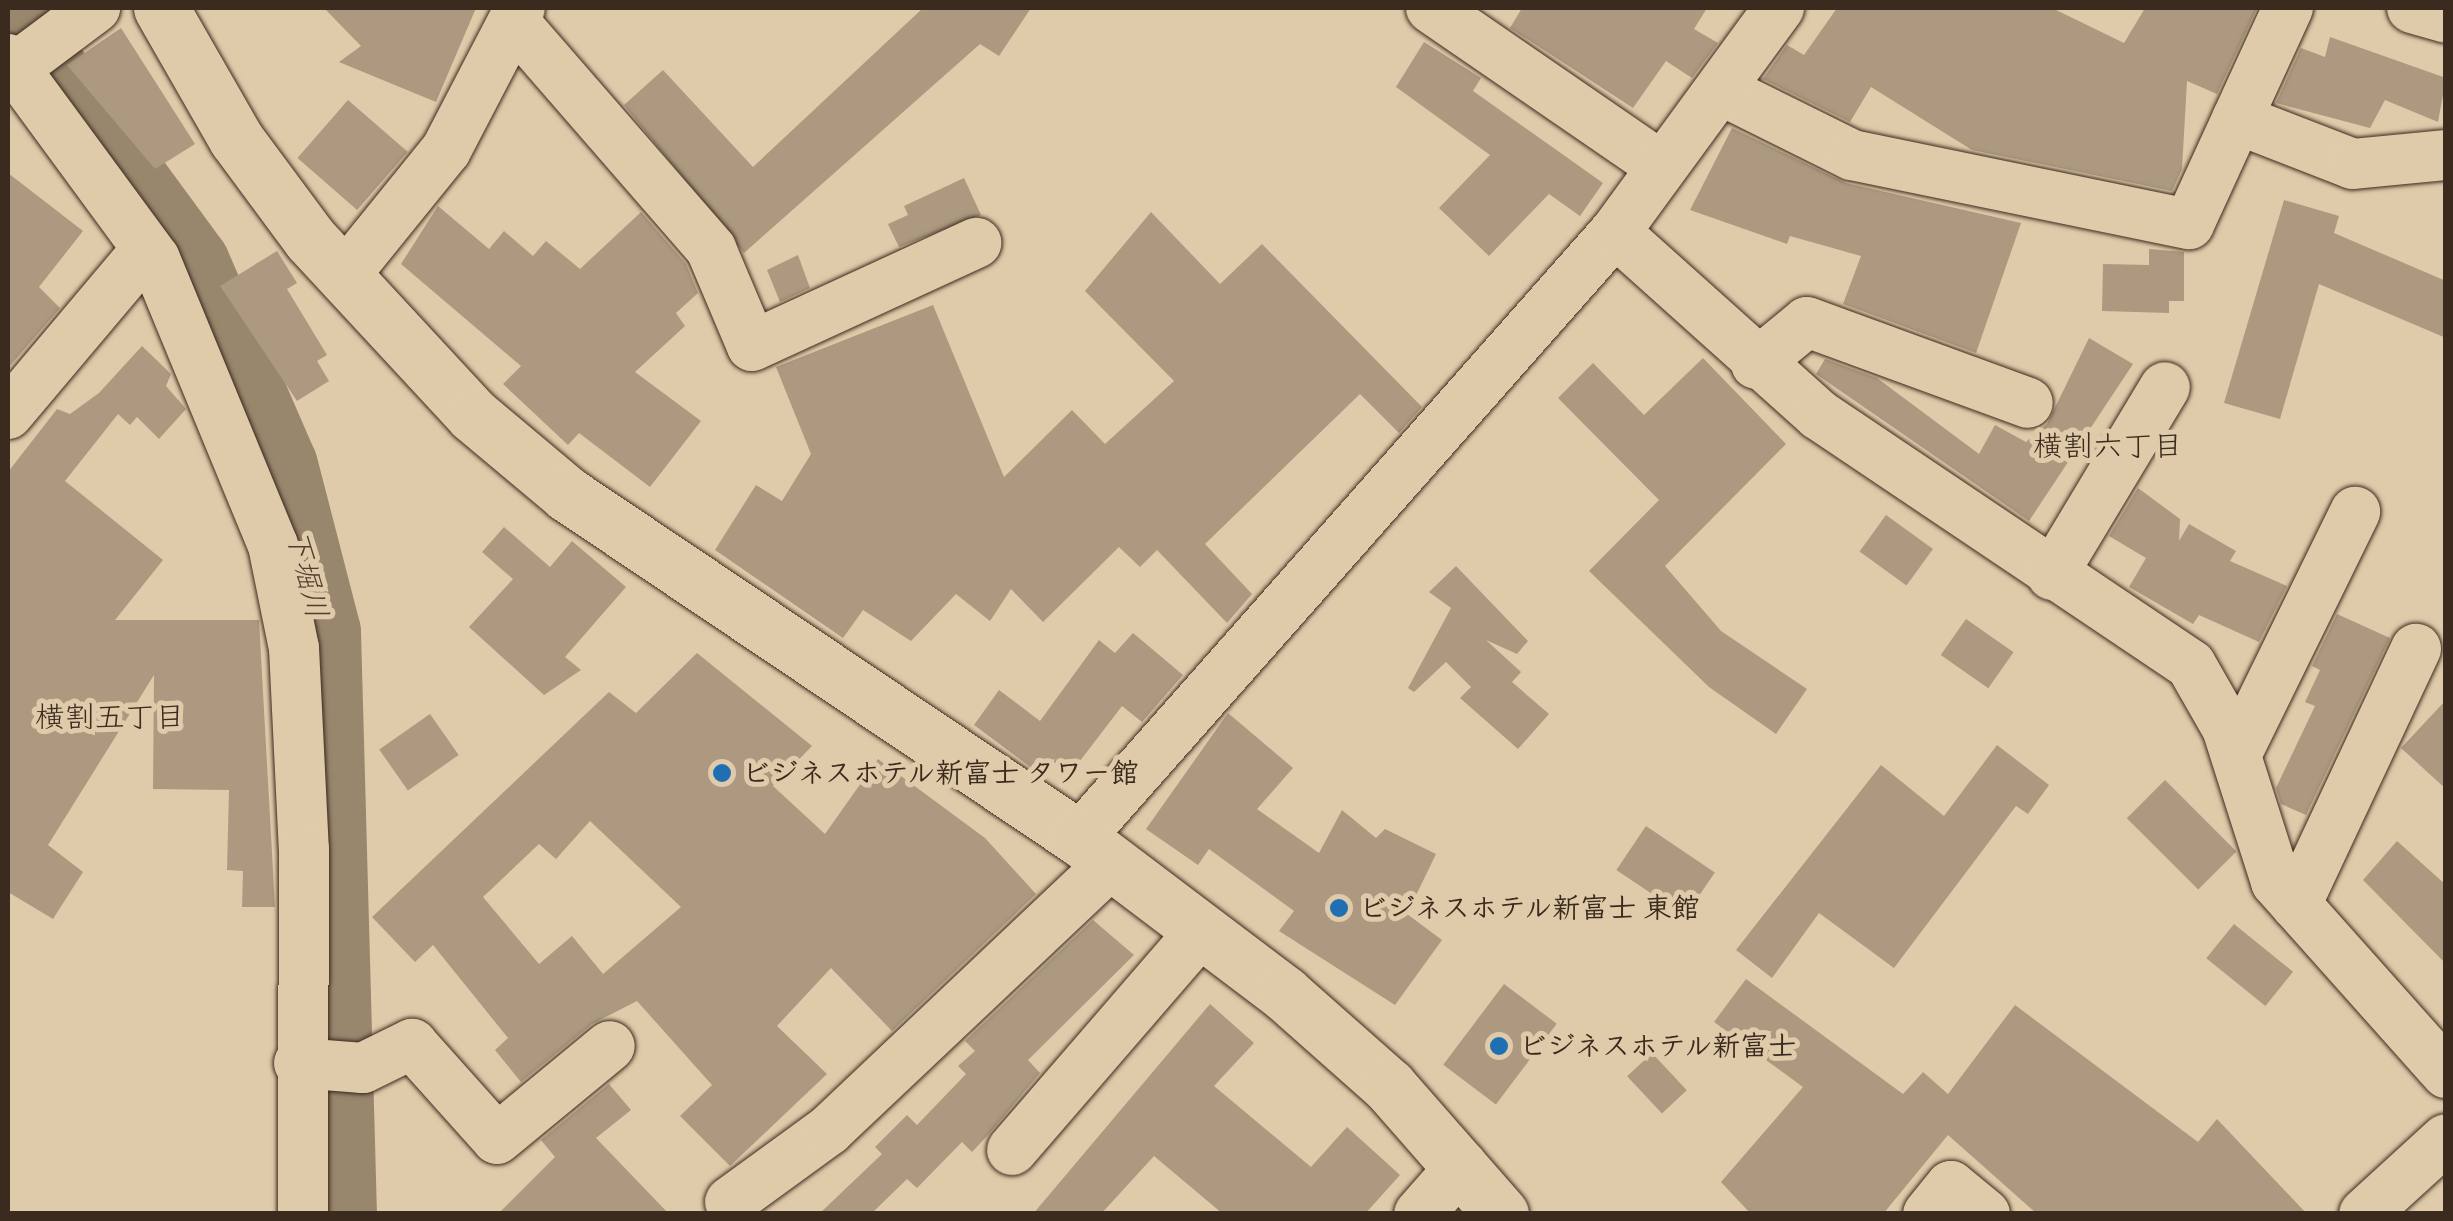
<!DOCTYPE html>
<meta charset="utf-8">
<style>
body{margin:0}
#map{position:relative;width:2453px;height:1221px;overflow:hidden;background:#dfcbaa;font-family:Sriracha,"Klee One",sans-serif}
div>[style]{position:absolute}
.river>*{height:78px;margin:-39px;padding:0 39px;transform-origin:39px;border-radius:39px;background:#98866d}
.building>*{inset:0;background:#ac997f;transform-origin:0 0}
.roads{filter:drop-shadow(0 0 2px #3b2a1e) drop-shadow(0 0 2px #3b2a1e)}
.street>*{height:50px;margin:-25px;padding:0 25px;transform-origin:25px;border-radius:25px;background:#dfcbaa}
.secondary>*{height:55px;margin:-27.5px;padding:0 27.5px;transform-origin:27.5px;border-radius:27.5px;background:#dfcbaa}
.dots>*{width:28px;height:28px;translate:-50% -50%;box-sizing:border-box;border:5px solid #dfcbaa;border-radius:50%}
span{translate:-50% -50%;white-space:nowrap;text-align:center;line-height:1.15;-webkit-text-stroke:10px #dfcbaa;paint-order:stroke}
.poi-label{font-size:28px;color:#3b2a1e;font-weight:700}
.left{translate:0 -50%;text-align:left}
.neighbourhood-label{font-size:30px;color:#3b2a1e}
.water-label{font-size:30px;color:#4e3c2e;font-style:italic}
.frame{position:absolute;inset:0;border:10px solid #3b2a1e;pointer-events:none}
</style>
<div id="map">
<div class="river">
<i style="left:8px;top:15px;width:309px;rotate:53.7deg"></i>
<i style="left:191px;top:264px;width:220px;rotate:66.5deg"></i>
<i style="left:279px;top:466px;width:171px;rotate:75.5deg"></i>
<i style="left:322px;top:632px;width:582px;rotate:88.43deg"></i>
</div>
<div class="building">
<i style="clip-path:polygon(324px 8px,476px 8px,436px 102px,339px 62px,361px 46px)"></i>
<i style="clip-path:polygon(923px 8px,1031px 8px,999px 56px,980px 44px,744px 253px,624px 105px,663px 70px,753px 167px)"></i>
<i style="clip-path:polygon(1522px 8px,1707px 8px,1694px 29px,1718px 43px,1692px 78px,1666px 61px,1633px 108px,1510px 28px)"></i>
<i style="clip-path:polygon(1837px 8px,2052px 8px,2124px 43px,2145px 8px,2257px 8px,2217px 94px,2187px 81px,2182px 169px,2172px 191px,1972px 150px,1871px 87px,1850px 122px,1763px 79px,1787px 45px,1804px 55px)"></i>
<i style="clip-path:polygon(121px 28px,195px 144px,155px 169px,67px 65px)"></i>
<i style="clip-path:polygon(2330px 37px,2446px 78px,2438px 122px,2385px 100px,2370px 128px,2276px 103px,2301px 48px,2325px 57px)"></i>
<i style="clip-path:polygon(1424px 42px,1481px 78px,1473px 91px,1603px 183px,1580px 216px,1549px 194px,1489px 256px,1439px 208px,1490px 155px,1396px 87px)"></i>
<i style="left:348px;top:100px;width:79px;height:77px;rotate:41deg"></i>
<i style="clip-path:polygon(1732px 128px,1846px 183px,2021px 223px,1976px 353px,1843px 304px,1861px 256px,1790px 236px,1787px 244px,1690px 210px)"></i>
<i style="clip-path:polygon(8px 173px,83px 231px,39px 287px,60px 308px,8px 368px)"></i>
<i style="clip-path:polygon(964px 178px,981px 215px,899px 247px,888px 224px,908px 215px,904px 206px)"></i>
<i style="clip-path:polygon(2284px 200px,2339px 216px,2334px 233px,2446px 281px,2446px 338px,2319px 284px,2280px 419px,2224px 403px)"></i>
<i style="clip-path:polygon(438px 206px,489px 249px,504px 231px,533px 256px,546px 241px,580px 269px,641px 212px,686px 264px,698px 293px,676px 313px,685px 326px,635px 372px,701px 421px,650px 487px,579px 433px,568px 445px,503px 384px,521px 366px,401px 264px)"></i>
<i style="clip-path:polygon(1151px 212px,1220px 284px,1262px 244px,1422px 407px,1399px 433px,1360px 394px,1205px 544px,1252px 594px,1227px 623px,1157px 550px,1140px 567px,1119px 547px,1043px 622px,1011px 589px,990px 621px,956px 594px,911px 641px,863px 610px,843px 638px,715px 550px,756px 485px,782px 501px,811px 454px,776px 367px,933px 305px,1004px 477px,1072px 410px,1105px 444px,1174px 381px,1085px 291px)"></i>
<i style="clip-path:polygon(2149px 249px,2184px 252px,2184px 301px,2169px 301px,2169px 313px,2102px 311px,2103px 264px,2149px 265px)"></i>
<i style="clip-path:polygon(277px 251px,297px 283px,287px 289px,327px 355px,317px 361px,329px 381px,297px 401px,220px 286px)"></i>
<i style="clip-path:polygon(798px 255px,810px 288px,780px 302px,767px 270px)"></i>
<i style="clip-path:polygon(2089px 338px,2133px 364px,2029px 521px,1816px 374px,1825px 359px,1877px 378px,1979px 454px,1995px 425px,2026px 442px,2047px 424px)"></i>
<i style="clip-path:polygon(142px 346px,171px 374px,166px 386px,186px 409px,159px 439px,137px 417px,130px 425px,118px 414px,65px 481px,163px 560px,115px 620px,259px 620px,275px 907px,242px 907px,243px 871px,227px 870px,229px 790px,153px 789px,154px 675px,48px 845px,83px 872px,53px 919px,8px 892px,8px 472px,57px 409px,70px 414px,99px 393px)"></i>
<i style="clip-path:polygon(1703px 358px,1786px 444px,1665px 566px,1721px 631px,1807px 689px,1776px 734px,1709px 687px,1589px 571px,1659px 500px,1558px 398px,1593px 363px,1644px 415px)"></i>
<i style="clip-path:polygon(2138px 488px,2180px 519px,2179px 541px,2189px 524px,2236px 551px,2230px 561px,2287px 586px,2259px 642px,2199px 615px,2193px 624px,2129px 587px,2146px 558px,2109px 536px)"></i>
<i style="left:1886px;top:515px;width:58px;height:45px;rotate:36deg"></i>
<i style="clip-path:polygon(504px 527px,550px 567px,572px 541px,626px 587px,565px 657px,581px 670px,544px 695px,469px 627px,513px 579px,482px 552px)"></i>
<i style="clip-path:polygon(1456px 566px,1528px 641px,1517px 654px,1486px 640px,1521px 672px,1512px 682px,1549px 714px,1518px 749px,1460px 698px,1471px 687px,1446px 662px,1414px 692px,1408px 688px,1451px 608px,1429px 592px)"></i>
<i style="clip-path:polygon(2337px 614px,2390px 638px,2306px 815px,2281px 804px,2276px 788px,2315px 706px,2305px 702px,2320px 670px,2312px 666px)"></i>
<i style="left:1966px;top:619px;width:58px;height:44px;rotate:35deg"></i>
<i style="clip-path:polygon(1133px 633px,1183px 675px,1142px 722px,1122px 706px,1070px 774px,1052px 761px,1041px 775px,974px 725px,999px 690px,1040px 721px,1099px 640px,1115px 653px)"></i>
<i style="clip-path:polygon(evenodd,697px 653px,812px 746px,773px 786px,825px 834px,878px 759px,985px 838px,1036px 894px,892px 1031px,831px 968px,777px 1026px,827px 1074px,730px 1166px,680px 1116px,712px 1085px,637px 1001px,592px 1024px,521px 1082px,495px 1050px,508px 1038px,433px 945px,415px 962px,372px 917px,609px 692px,636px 713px,697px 653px,590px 821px,681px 907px,603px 974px,572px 936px,539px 964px,483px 897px,539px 844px,556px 859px,590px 821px)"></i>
<i style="clip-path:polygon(2446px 700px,2446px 789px,2401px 748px)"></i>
<i style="clip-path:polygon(1228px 713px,1293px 768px,1257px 809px,1319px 853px,1342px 810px,1376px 838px,1385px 829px,1436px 854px,1407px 914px,1442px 940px,1395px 1005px,1279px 931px,1294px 911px,1209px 849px,1198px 865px,1146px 829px)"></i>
<i style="left:430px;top:714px;width:50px;height:62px;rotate:55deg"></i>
<i style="clip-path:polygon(1997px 745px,2049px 785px,2028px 814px,2016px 806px,1894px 968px,1819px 913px,1772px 978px,1736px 950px,1881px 765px,1944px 816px)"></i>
<i style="left:2165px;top:780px;width:101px;height:54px;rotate:45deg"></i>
<i style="left:1646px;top:826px;width:83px;height:53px;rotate:34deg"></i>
<i style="clip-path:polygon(2397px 841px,2446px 885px,2446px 964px,2363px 880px)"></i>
<i style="clip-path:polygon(1093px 920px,1134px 955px,1028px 1060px,1040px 1073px,988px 1135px,972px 1152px,962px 1142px,917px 1188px,907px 1179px,871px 1214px,819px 1214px,882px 1154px,875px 1147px,907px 1115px,917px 1125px,966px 1074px,958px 1066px,975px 1051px,965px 1041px)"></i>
<i style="left:2234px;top:924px;width:76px;height:44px;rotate:39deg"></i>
<i style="clip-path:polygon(1746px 979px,1903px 1094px,1923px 1072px,1948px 1094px,2015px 1005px,2198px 1142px,2217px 1119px,2307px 1214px,2037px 1214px,1948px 1135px,1883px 1214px,1751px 1214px,1721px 1182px,1803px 1087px,1714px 1022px)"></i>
<i style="left:1504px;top:984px;width:66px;height:101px;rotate:37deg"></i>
<i style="clip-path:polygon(1210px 1004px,1254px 1043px,1214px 1086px,1311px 1167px,1347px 1127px,1400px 1175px,1365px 1214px,1223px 1214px,1154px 1156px,1101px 1214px,1033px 1214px)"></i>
<i style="left:1652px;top:1053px;width:51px;height:34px;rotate:47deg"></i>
<i style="clip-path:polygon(609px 1084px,631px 1110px,596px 1138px,669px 1214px,498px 1214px,555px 1157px,541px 1140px)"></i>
</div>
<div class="roads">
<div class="street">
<i style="left:1431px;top:8px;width:280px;rotate:34.5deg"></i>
<i style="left:2412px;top:8px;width:35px;rotate:16deg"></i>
<i style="left:514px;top:22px;width:301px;rotate:49deg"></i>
<i style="left:711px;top:249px;width:105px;rotate:67.1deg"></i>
<i style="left:752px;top:346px;width:247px;rotate:-24.7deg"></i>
<i style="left:8px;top:59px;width:248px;rotate:53.7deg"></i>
<i style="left:155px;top:259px;width:309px;rotate:67.6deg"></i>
<i style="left:273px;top:545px;width:105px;rotate:78.5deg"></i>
<i style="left:294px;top:648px;width:201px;rotate:87.2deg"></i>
<i style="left:304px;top:849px;width:365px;rotate:90.2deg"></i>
<i style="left:8px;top:73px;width:109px;rotate:-36.8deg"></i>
<i style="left:1725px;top:92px;width:142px;rotate:26.4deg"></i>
<i style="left:1852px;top:155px;width:344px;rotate:11.6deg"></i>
<i style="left:2189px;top:224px;width:238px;rotate:-65.4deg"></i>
<i style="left:2237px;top:119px;width:124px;rotate:21.2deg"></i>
<i style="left:2353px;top:164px;width:93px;rotate:-5.5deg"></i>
<i style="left:1615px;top:232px;width:274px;rotate:41.9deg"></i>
<i style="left:1819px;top:415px;width:448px;rotate:33.9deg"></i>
<i style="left:2191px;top:665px;width:73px;rotate:60.3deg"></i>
<i style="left:2227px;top:728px;width:162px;rotate:72.3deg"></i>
<i style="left:2276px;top:882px;width:256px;rotate:48.3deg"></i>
<i style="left:344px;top:276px;width:162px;rotate:-51deg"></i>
<i style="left:446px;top:150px;width:160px;rotate:-62.5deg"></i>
<i style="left:1756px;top:364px;width:66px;rotate:-39.5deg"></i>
<i style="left:1807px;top:322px;width:235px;rotate:20.1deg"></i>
<i style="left:8px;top:414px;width:216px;rotate:-49.9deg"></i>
<i style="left:2052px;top:575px;width:219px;rotate:-59deg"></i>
<i style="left:2236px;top:755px;width:271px;rotate:-63.9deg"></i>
<i style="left:1079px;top:838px;width:809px;rotate:-48.51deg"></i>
<i style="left:1615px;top:232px;width:278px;rotate:-53.8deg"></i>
<i style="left:2296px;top:905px;width:283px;rotate:-64.9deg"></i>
<i style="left:299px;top:1063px;width:64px;rotate:4.5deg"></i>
<i style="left:363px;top:1068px;width:55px;rotate:-26.1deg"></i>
<i style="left:412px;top:1044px;width:127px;rotate:48.2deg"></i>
<i style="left:497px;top:1139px;width:146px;rotate:-39.5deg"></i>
<i style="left:1012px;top:1150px;width:289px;rotate:-49.2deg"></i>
<i style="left:730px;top:1202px;width:122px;rotate:-36deg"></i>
<i style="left:829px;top:1130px;width:388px;rotate:-43.4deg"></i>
<i style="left:1419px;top:1214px;width:65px;rotate:-48.7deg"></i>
<i style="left:1928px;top:1214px;width:36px;rotate:-51deg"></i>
<i style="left:1951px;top:1186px;width:44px;rotate:39.5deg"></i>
<i style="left:2364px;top:1214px;width:111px;rotate:-42.4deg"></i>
</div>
<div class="secondary">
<i style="left:161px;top:8px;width:151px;rotate:60.2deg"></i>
<i style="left:236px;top:139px;width:124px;rotate:53.5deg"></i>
<i style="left:310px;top:239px;width:240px;rotate:47.2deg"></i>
<i style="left:473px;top:415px;width:123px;rotate:40deg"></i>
<i style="left:567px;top:494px;width:617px;rotate:33.9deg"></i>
<i style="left:1079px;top:838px;width:258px;rotate:37.1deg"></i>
<i style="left:1285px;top:994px;width:139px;rotate:41.5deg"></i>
<i style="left:1389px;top:1086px;width:170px;rotate:48.8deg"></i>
</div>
</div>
<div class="dots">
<i style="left:722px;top:773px;background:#1f6fb2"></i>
<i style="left:1339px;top:908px;background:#1f6fb2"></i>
<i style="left:1499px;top:1046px;background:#1f6fb2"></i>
</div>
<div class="poi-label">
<span class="left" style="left:742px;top:773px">ビジネスホテル新富士 タワー館</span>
<span class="left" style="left:1359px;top:908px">ビジネスホテル新富士 東館</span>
<span class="left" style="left:1519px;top:1046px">ビジネスホテル新富士</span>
</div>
<div class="neighbourhood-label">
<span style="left:2108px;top:446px">横割六丁目</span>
<span style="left:110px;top:717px">横割五丁目</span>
</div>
<div class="water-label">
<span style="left:307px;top:574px;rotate:76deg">下堀川</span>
</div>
<div class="frame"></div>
</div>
